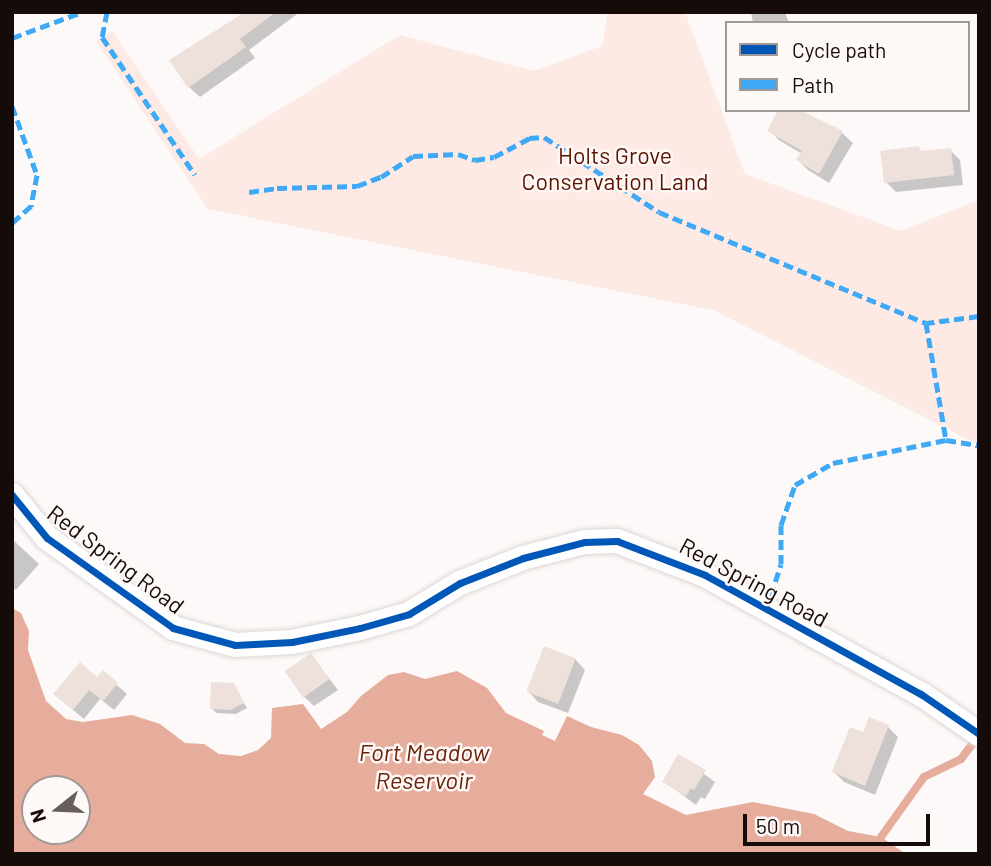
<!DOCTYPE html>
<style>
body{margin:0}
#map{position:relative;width:991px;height:866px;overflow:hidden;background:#fcf9f8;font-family:Barlow,sans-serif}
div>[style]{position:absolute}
.green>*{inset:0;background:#fdeae4}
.water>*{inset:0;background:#e6ad9c}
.shadow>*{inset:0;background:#0003}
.stream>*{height:8px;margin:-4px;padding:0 4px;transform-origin:4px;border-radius:4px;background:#e6ad9c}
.building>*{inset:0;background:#eee0db;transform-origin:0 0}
.roads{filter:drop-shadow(0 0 2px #ddd6d4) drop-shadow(0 0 2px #ddd6d4)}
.minor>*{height:24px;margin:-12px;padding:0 12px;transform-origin:12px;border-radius:12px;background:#fffefe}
.quiet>*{height:5px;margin-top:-2.5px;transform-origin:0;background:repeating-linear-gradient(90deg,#3fa9f5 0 10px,transparent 0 15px)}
.cycleway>*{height:7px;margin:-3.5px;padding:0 3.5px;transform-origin:3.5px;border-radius:3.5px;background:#0057b8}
span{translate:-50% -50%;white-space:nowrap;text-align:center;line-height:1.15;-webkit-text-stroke:5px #fef8f6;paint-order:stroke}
.park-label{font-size:23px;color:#5b1300}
.street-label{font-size:23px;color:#150b08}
.water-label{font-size:24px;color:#69210a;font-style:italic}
.frame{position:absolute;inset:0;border:14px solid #150b08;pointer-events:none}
.legend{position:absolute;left:725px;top:21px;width:245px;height:91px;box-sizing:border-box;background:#fef8f6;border:2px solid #a19997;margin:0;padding:9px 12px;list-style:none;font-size:21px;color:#150b08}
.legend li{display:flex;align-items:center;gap:14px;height:35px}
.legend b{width:35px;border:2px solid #a19997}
.north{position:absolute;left:21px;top:775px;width:70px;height:70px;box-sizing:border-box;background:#fef8f6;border:2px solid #a19997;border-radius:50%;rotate:252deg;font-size:19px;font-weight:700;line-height:28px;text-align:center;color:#150b08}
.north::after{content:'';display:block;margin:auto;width:24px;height:32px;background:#665e5c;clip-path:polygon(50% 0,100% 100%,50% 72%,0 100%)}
.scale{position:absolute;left:743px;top:814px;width:187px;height:32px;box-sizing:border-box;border:4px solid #150b08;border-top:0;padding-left:9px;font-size:21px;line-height:24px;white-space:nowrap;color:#150b08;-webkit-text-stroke:5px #fef8f6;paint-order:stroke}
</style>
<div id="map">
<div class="green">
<i style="clip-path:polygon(608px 12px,685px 12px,745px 174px,901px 231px,979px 200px,979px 445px,713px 310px,208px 209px,96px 41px,112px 31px,199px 159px,400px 35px,534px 71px,602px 46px)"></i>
</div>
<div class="water">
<i style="clip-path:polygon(evenodd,12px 608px,21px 613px,29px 631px,28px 650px,46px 701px,66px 719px,83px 722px,132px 715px,160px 724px,185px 743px,204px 744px,219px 754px,241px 756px,258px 750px,271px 738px,272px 708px,303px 704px,321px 729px,347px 712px,361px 696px,388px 675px,404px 672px,425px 679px,457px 671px,487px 688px,506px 713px,544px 731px,542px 735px,555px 741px,567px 716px,591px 727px,622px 735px,639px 745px,652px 761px,655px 777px,643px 794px,686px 815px,753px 802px,814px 814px,848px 831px,881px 837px,906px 854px,12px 854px,12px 608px,35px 789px,77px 789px,77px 831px,35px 831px,35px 789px)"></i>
</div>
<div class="shadow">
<i style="clip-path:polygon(248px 12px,300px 12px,249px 50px,255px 58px,200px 97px,189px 87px)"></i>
<i style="clip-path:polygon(751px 12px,785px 12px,789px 23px,753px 23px)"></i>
<i style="clip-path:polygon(798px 110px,842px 133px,853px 143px,829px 183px,808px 170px,798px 160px,802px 154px,779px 140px,769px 130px)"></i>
<i style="clip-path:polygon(918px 148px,923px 153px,950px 150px,960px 160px,963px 185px,896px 192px,886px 182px)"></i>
<i style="clip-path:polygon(12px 539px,39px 564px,16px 590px,12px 587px)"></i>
<i style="clip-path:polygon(311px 655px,338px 690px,314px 706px,303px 696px)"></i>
<i style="clip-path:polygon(575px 659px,585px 670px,568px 713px,538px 702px,528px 691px)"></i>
<i style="clip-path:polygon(103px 673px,127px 694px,114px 710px,100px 699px,84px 719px,66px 704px)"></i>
<i style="clip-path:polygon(233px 685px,247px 708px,236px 714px,216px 713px,212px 708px)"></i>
<i style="clip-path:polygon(888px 727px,898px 737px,875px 795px,844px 782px,834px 772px,864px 734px)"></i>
<i style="clip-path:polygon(679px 756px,715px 782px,705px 799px,701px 797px,696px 805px,664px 781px)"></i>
</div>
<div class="stream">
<i style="left:881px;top:837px;width:74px;rotate:-54.4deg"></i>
<i style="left:924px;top:777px;width:41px;rotate:-25.9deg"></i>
<i style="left:961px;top:759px;width:26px;rotate:-53deg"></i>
</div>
<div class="building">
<i style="clip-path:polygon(245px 12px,276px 12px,240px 39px,246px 47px,188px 88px,169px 60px)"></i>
<i style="clip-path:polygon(778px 110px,800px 110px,843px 131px,819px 174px,796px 160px,802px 151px,767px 131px)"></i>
<i style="clip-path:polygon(919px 146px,920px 151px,951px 148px,954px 175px,884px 183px,880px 151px)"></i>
<i style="left:544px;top:646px;width:34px;height:49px;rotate:21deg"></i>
<i style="left:311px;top:653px;width:32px;height:32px;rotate:55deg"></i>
<i style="clip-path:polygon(80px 662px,97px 677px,103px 670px,118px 683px,103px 701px,89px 690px,73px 710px,53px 694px)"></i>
<i style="clip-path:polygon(211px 682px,234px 683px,244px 703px,230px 710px,210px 709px)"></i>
<i style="clip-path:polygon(869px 717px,889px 725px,865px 786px,832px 772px,850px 727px,863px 732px)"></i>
<i style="clip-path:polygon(678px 754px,706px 770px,694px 790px,691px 788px,686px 796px,662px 782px)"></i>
</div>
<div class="roads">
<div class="minor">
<i style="left:12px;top:495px;width:55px;rotate:50.9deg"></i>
<i style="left:47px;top:538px;width:155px;rotate:35.5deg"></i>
<i style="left:173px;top:628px;width:64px;rotate:15.3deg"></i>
<i style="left:235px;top:645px;width:57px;rotate:-3deg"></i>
<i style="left:292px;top:642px;width:69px;rotate:-11.6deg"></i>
<i style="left:360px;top:628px;width:51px;rotate:-15.9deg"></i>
<i style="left:409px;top:614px;width:60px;rotate:-31.3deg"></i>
<i style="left:460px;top:583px;width:68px;rotate:-21.6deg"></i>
<i style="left:523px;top:558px;width:64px;rotate:-14.5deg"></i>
<i style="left:585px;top:542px;width:32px;rotate:-2deg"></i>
<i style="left:617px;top:541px;width:94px;rotate:21.1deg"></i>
<i style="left:705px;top:575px;width:247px;rotate:28.9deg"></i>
<i style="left:921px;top:694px;width:70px;rotate:34.6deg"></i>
</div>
</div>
<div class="quiet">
<i style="left:107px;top:12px;width:25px;rotate:101deg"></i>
<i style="left:102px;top:37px;width:166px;rotate:56deg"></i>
<i style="left:12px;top:38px;width:75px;rotate:-20.4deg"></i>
<i style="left:12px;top:106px;width:73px;rotate:70.1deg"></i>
<i style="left:37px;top:175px;width:32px;rotate:101deg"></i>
<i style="left:31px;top:206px;width:25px;rotate:138deg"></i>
<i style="left:249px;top:192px;width:28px;rotate:-8deg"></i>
<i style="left:277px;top:188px;width:80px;rotate:-1.4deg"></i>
<i style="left:357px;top:186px;width:26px;rotate:-21deg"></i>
<i style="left:381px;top:177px;width:38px;rotate:-33deg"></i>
<i style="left:413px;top:156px;width:45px;rotate:-2.5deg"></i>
<i style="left:458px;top:154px;width:18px;rotate:19deg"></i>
<i style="left:475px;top:160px;width:19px;rotate:-9deg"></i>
<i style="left:494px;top:157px;width:40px;rotate:-28deg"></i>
<i style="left:529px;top:138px;width:15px;rotate:-4deg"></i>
<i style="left:544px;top:137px;width:137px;rotate:33.1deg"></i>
<i style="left:659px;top:212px;width:289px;rotate:22.6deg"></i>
<i style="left:979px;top:316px;width:53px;rotate:172.5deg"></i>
<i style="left:926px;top:323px;width:119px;rotate:80.3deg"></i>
<i style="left:946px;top:440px;width:33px;rotate:9deg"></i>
<i style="left:766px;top:610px;width:48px;rotate:-71.9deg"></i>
<i style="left:781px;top:564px;width:39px;rotate:-90deg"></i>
<i style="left:781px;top:525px;width:42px;rotate:-70.7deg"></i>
<i style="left:795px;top:485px;width:44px;rotate:-30.1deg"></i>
<i style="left:833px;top:463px;width:115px;rotate:-11.5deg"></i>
</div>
<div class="cycleway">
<i style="left:12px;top:495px;width:55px;rotate:50.9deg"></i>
<i style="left:47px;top:538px;width:155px;rotate:35.5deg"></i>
<i style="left:173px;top:628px;width:64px;rotate:15.3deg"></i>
<i style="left:235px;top:645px;width:57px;rotate:-3deg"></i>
<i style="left:292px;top:642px;width:69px;rotate:-11.6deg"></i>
<i style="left:360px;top:628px;width:51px;rotate:-15.9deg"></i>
<i style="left:409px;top:614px;width:60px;rotate:-31.3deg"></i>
<i style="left:460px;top:583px;width:68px;rotate:-21.6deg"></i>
<i style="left:523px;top:558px;width:64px;rotate:-14.5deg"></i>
<i style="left:585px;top:542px;width:32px;rotate:-2deg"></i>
<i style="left:617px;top:541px;width:94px;rotate:21.1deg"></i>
<i style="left:705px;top:575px;width:247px;rotate:28.9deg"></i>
<i style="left:921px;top:694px;width:70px;rotate:34.6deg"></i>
</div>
<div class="park-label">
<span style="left:615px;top:168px">Holts Grove<br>Conservation Land</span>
</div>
<div class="street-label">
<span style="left:116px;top:559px;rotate:37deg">Red Spring Road</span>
<span style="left:754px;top:582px;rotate:28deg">Red Spring Road</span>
</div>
<div class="water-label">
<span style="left:424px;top:766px">Fort Meadow<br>Reservoir</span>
</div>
<div class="frame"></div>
<ul class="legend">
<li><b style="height:9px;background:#0057b8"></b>Cycle path</li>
<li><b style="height:9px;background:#3fa9f5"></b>Path</li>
</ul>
<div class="north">N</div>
<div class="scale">50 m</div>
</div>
